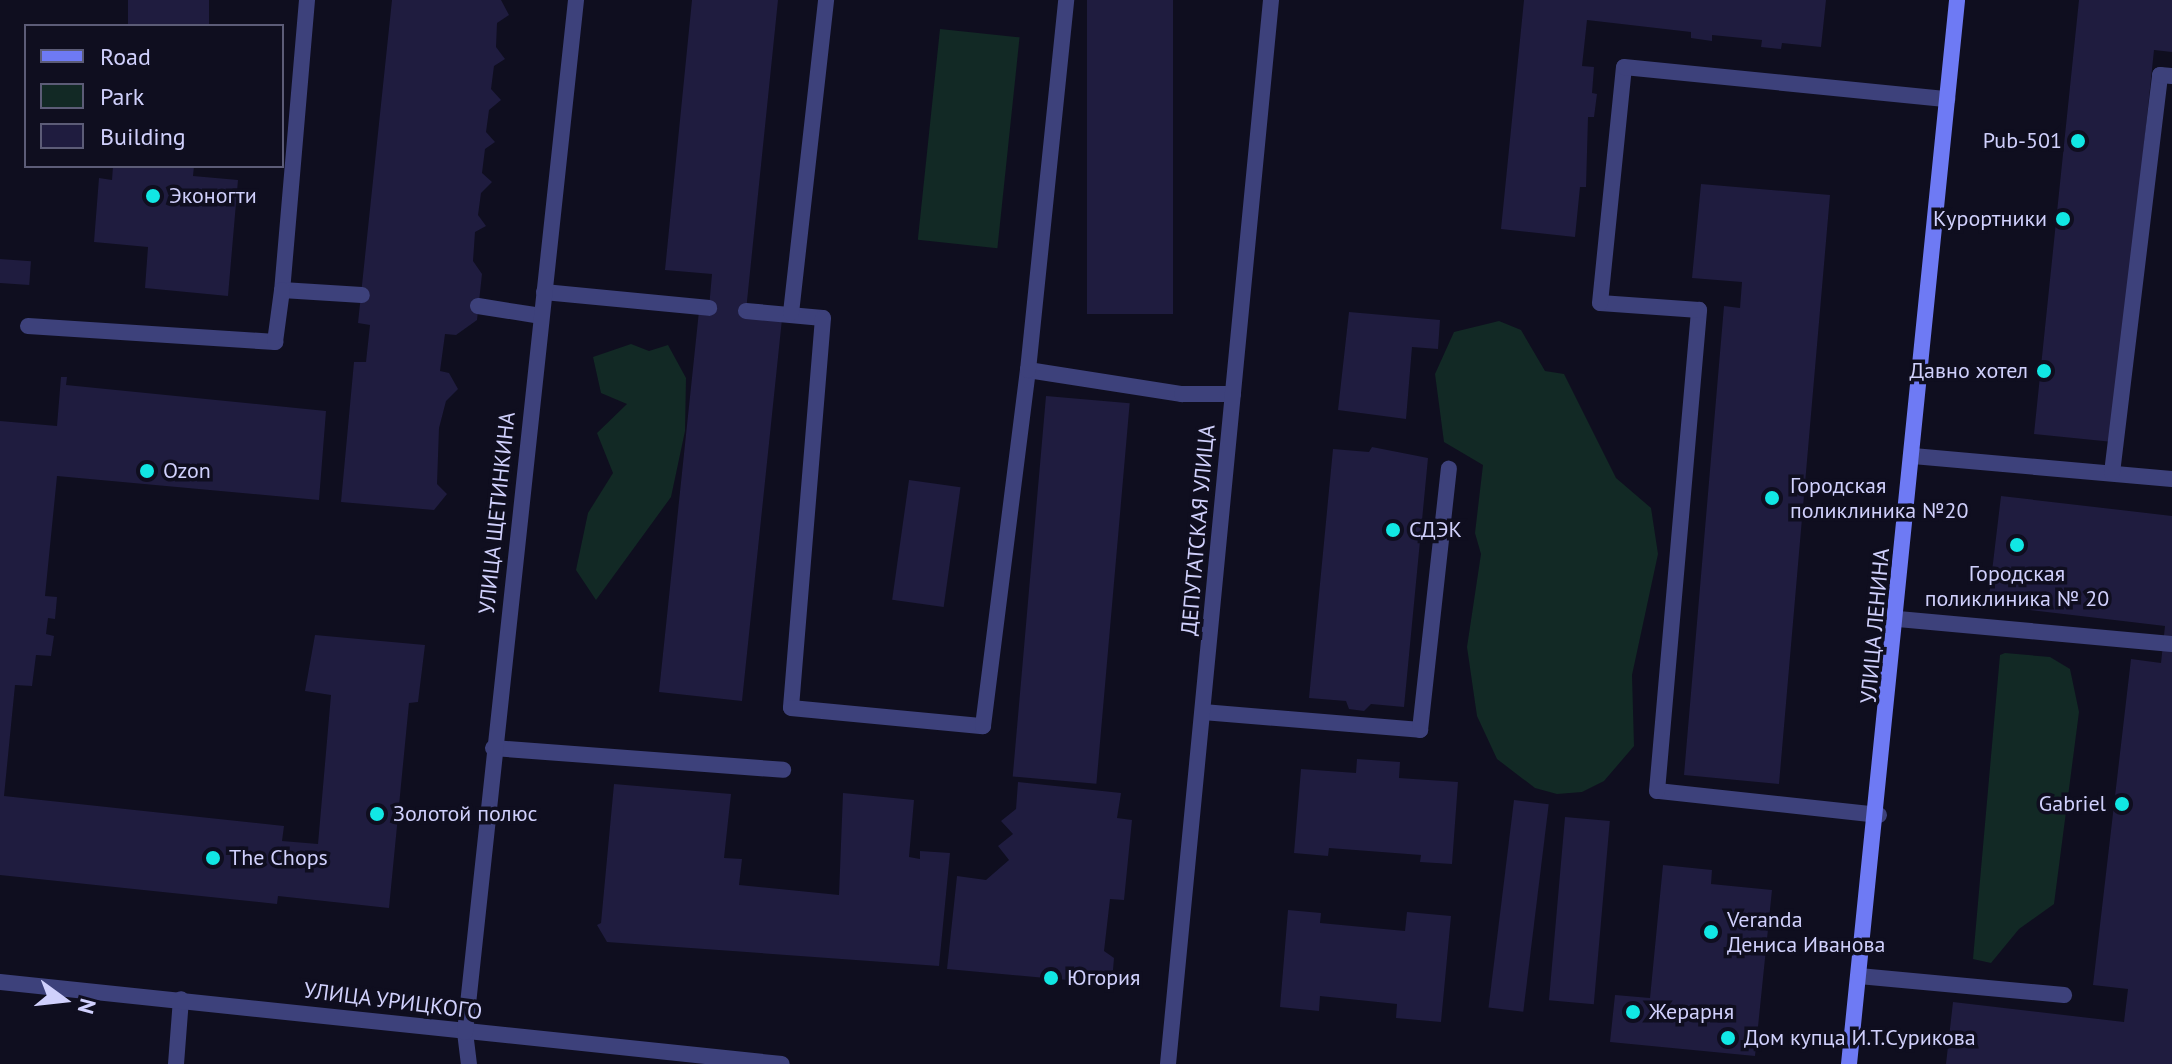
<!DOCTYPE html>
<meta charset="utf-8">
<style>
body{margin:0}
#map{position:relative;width:2172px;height:1064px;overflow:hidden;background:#0f0e1f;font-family:"PT Sans",sans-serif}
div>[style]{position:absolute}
.green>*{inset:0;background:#122925;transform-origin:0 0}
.building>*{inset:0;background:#1f1c3f;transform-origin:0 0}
.lane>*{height:16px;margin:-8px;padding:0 8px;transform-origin:8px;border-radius:8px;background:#3d417b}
.street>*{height:16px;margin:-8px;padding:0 8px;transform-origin:8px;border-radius:8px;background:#3d417b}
.secondary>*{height:16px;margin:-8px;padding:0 8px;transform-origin:8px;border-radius:8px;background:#6e7af4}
.dots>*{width:22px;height:22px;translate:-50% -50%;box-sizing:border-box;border:4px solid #0f0e1f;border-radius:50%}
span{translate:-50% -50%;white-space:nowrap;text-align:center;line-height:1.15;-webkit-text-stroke:7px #0f0e1f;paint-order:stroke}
.poi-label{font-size:22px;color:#d0d0fc}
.right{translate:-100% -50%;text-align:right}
.left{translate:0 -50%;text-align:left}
.street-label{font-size:22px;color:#d0d0fc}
.legend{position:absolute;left:24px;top:24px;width:260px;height:144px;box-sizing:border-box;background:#0f0e1f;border:2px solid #5c5c77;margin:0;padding:10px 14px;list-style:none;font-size:24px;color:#d0d0fc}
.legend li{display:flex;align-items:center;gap:16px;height:40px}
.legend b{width:40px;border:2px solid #5c5c77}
.north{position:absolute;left:24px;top:960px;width:80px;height:80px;-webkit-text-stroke:6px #0f0e1f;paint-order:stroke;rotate:105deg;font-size:22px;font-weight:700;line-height:32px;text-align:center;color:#d0d0fc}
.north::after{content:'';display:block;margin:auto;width:28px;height:36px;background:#d0d0fc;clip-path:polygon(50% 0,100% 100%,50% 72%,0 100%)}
</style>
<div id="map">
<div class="green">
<i style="left:940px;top:29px;width:80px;height:212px;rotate:6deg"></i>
<i style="clip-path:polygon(1499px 321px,1521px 330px,1545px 371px,1564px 374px,1616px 478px,1651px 508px,1658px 554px,1632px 675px,1634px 746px,1604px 781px,1582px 792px,1557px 794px,1535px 788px,1497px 759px,1477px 716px,1467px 647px,1481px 554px,1475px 533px,1483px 465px,1444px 442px,1435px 374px,1454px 332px)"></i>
<i style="clip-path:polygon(631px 344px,649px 351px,668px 345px,686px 378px,685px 431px,671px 497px,596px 600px,576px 570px,588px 513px,613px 473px,597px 433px,627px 404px,601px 393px,593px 357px)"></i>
<i style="clip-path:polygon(2005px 653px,2050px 657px,2070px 669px,2079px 712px,2054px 904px,2019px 929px,1991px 963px,1973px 959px,2000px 655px)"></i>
</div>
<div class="building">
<i style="left:128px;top:0;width:81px;height:26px"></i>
<i style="clip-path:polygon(392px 0,501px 0,509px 15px,497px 23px,496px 47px,505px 59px,494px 66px,491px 89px,501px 100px,489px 110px,486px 132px,495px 142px,485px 149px,482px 173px,492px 182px,481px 193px,478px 215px,486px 226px,475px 232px,473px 261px,482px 274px,477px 320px,456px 335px,445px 334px,440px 371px,449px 373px,458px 389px,446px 401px,439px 428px,437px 484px,447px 494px,434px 510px,341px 502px,354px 362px,366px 362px,370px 325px,358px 323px)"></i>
<i style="clip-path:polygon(692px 0,778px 0,746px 311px,782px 319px,742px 701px,659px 692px,699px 311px,709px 308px,712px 274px,665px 270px)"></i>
<i style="left:1087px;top:0;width:86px;height:314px"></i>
<i style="clip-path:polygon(1524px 0,1826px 0,1821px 47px,1782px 43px,1781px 49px,1761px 47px,1762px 40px,1712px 35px,1712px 41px,1691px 38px,1691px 32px,1587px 20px,1582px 66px,1594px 67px,1592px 93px,1597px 94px,1594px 117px,1588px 117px,1586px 187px,1580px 187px,1575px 237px,1501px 229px)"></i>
<i style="clip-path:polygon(2079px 0,2172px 0,2172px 52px,2154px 50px,2113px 442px,2034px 434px)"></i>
<i style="clip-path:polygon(113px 166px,194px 166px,193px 176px,238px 180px,228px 296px,145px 288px,148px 247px,94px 242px,99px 178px,112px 180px)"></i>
<i style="clip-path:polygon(1701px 184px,1830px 195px,1779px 784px,1684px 775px,1724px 306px,1740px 308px,1742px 282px,1692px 278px)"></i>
<i style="left:0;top:259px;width:31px;height:24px;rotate:4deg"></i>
<i style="clip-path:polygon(1349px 312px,1440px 320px,1438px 349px,1412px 347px,1406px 419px,1338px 410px)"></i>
<i style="clip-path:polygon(61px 377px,67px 377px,66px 385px,326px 411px,319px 500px,57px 476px,45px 596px,57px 597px,55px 619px,48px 618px,46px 634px,54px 636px,51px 656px,36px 655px,32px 686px,15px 685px,4px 796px,284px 826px,282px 841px,318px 844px,331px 695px,305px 691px,315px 635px,425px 645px,418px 702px,409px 703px,389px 908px,278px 896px,277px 904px,0 875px,0 421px,57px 426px)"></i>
<i style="left:1046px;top:396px;width:84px;height:382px;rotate:5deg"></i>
<i style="clip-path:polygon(1372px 447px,1428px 458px,1404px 707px,1371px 704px,1364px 711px,1349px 709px,1346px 701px,1309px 698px,1333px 449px,1369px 452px)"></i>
<i style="left:909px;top:480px;width:52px;height:121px;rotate:8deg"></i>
<i style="clip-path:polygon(2001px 496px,2172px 516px,2172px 1064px,1946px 1064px,1953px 1002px,2124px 1022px,2128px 989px,2093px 985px,2131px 659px,2161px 663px,2165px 626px,1988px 605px)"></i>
<i style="clip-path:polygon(1357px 759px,1400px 762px,1399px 778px,1458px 782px,1452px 864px,1420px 862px,1421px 855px,1329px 848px,1328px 856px,1294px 853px,1301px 769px,1356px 773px)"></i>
<i style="clip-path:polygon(1018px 782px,1121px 793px,1117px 818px,1132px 820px,1124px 900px,1110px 899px,1104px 951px,1114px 958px,1113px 970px,1100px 983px,947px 969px,957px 876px,986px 880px,1009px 860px,998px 846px,1013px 834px,1001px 821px,1016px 809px)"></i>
<i style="clip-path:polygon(614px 784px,731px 794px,724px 858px,742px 859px,739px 885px,839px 895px,843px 793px,914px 800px,909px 857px,920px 859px,920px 851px,950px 853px,939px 966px,607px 942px,597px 925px,601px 923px)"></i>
<i style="left:1514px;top:800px;width:35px;height:209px;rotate:7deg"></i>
<i style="left:1565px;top:817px;width:45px;height:184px;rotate:5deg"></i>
<i style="clip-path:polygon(1663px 865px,1712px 870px,1711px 884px,1772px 890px,1755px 1056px,1610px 1042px,1615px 995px,1650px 998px)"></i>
<i style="clip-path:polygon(1288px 910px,1321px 913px,1320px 923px,1405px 931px,1407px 912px,1451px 916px,1441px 1022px,1396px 1018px,1397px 1004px,1320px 996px,1319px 1011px,1280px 1007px)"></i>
</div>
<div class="lane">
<i style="left:307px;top:0;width:291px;rotate:94.9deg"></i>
<i style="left:282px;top:290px;width:80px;rotate:3.6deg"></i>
<i style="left:544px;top:292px;width:166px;rotate:5.5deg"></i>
<i style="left:478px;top:306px;width:64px;rotate:9deg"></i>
<i style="left:746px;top:311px;width:77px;rotate:5.2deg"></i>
<i style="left:823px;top:318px;width:391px;rotate:94.7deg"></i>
<i style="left:791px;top:708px;width:193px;rotate:5.4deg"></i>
<i style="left:983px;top:726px;width:359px;rotate:-82.8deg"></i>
<i style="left:1028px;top:370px;width:156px;rotate:8.9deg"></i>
<i style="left:1182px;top:394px;width:51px"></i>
<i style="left:791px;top:313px;width:315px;rotate:-83.6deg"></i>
<i style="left:28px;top:326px;width:248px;rotate:3.7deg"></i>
<i style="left:275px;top:342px;width:52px;rotate:-82.3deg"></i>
<i style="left:1028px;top:370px;width:372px;rotate:-84.1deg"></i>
<i style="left:1913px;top:456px;width:260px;rotate:5.1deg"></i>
<i style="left:2112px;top:473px;width:401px;rotate:-83.1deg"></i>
<i style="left:2160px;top:75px;width:12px;rotate:5deg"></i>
<i style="left:1898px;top:619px;width:275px;rotate:5.2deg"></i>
<i style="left:1203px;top:712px;width:218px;rotate:4.7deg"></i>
<i style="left:1420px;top:730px;width:263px;rotate:-83.7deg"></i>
<i style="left:493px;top:748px;width:291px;rotate:4.3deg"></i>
<i style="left:1879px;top:815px;width:223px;rotate:-173.8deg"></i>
<i style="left:1657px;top:791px;width:483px;rotate:-85deg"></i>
<i style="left:1699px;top:310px;width:99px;rotate:-176deg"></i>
<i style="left:1600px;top:303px;width:237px;rotate:-84.2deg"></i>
<i style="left:1624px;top:67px;width:325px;rotate:5.7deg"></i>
<i style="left:1859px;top:976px;width:206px;rotate:5.3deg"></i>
<i style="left:465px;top:1032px;width:32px;rotate:83deg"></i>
<i style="left:176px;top:1064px;width:65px;rotate:-85.6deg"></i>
</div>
<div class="street">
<i style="left:0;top:982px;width:786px;rotate:5.99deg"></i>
<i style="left:465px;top:1032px;width:1038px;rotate:-83.86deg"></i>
<i style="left:1168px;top:1064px;width:1069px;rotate:-84.47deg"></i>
</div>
<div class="secondary">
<i style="left:1849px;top:1064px;width:1069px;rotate:-84.2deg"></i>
</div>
<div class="dots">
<i style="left:2078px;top:141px;background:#11e7e4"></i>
<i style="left:153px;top:196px;background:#11e7e4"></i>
<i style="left:2063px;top:219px;background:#11e7e4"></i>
<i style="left:2044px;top:371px;background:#11e7e4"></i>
<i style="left:147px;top:471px;background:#11e7e4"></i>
<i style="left:1772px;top:498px;background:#11e7e4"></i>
<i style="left:1393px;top:530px;background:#11e7e4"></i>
<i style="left:2017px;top:545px;background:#11e7e4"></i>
<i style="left:2122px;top:804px;background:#11e7e4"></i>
<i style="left:377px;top:814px;background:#11e7e4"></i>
<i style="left:213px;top:858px;background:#11e7e4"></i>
<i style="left:1711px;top:932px;background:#11e7e4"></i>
<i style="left:1051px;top:978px;background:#11e7e4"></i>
<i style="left:1633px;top:1012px;background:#11e7e4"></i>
<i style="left:1728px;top:1038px;background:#11e7e4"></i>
</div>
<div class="poi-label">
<span class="right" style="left:2062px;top:141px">Pub-501</span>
<span class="left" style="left:169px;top:196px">Эконогти</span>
<span class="right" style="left:2047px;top:219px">Курортники</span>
<span class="right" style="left:2028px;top:371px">Давно хотел</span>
<span class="left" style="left:163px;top:471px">Ozon</span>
<span class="left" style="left:1790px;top:498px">Городская<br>поликлиника №20</span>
<span class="left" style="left:1409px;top:530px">СДЭК</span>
<span style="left:2017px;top:586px">Городская<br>поликлиника № 20</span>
<span class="right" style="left:2106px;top:804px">Gabriel</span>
<span class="left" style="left:393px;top:814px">Золотой полюс</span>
<span class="left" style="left:229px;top:858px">The Chops</span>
<span class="left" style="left:1727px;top:932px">Veranda<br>Дениса Иванова</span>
<span class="left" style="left:1067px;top:978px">Югория</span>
<span class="left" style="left:1649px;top:1012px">Жерарня</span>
<span class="left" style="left:1744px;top:1038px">Дом купца И.Т.Сурикова</span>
</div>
<div class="street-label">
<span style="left:497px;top:513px;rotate:-84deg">УЛИЦА ЩЕТИНКИНА</span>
<span style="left:1198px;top:530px;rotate:-85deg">ДЕПУТАТСКАЯ УЛИЦА</span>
<span style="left:1875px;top:626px;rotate:-85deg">УЛИЦА ЛЕНИНА</span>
<span style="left:393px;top:1001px;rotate:7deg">УЛИЦА УРИЦКОГО</span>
</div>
<ul class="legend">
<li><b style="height:10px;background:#6e7af4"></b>Road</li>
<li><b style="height:22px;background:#122925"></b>Park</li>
<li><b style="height:22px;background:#1f1c3f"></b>Building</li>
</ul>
<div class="north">N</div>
</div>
